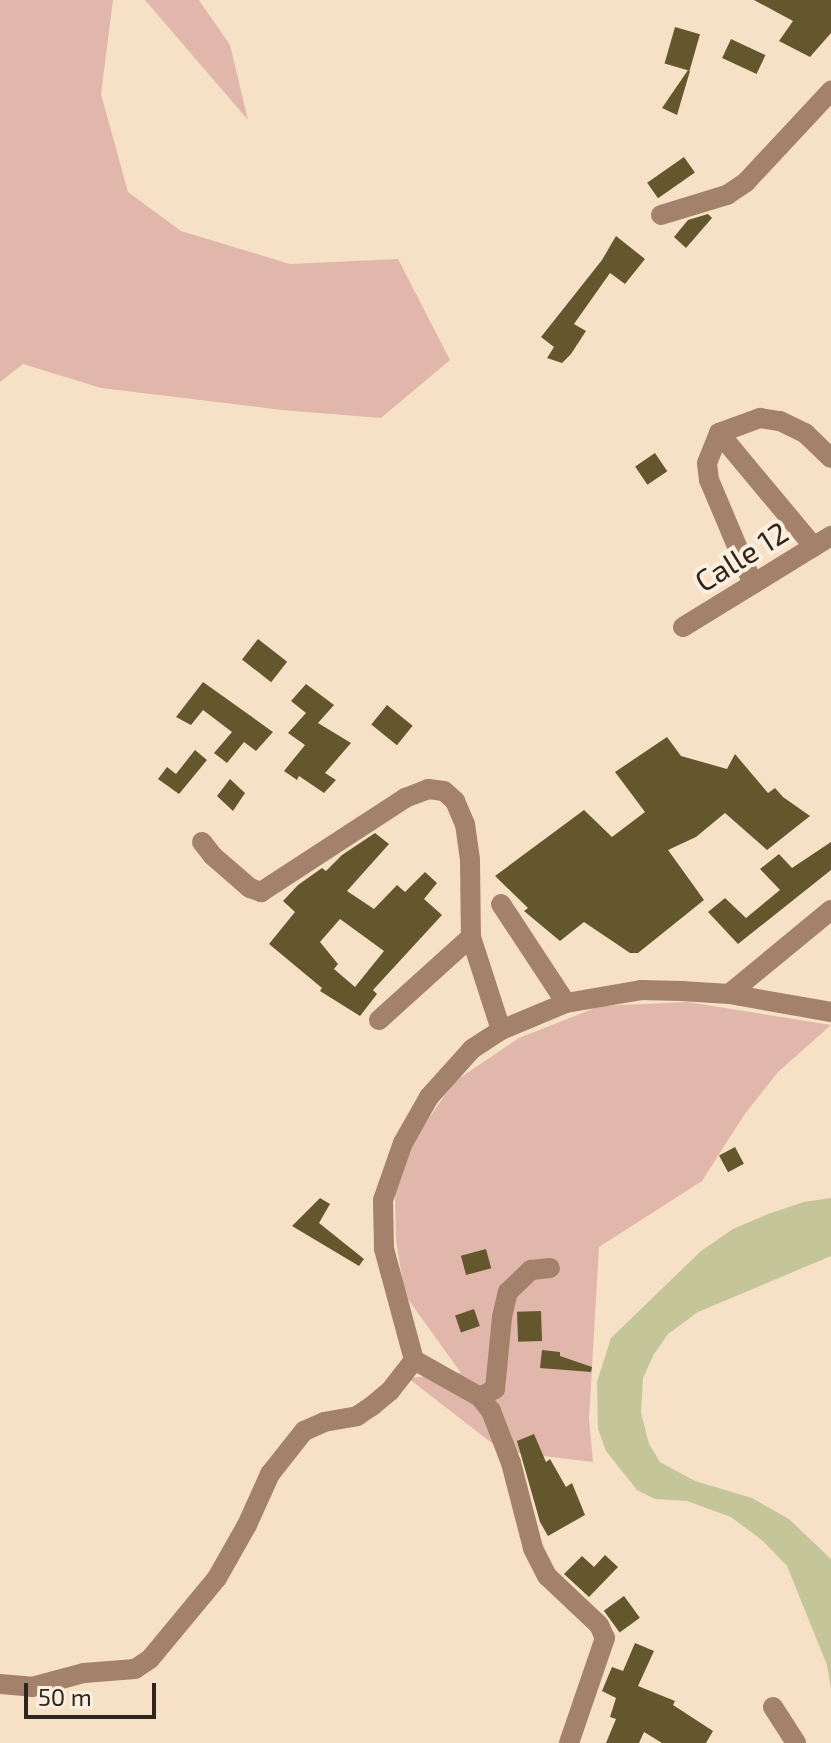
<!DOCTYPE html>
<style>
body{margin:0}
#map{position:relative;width:831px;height:1743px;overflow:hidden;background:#f6e1c6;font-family:"Exo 2",sans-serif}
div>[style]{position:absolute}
.green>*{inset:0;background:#e2b7ab}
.water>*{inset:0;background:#c4c699}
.building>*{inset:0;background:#64572e;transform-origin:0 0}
.minor>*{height:20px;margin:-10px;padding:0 10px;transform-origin:10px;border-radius:10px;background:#a3816a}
span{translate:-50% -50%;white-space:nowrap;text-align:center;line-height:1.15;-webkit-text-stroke:8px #fcefe0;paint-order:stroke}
.street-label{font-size:30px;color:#2e261c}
.scale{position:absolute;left:24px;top:1683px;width:132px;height:36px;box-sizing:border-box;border:4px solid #2e261c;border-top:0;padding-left:10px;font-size:24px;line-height:28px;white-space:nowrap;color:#2e261c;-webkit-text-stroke:6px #fcefe0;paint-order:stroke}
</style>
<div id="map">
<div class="green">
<i style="clip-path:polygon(0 0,113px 0,101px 94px,128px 192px,181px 231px,290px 264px,398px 259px,450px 360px,381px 418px,282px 410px,101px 388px,23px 364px,0 382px)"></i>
<i style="clip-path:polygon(145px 0,199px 0,230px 45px,248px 120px)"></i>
<i style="clip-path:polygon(688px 1002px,831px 1025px,778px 1072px,744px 1115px,702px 1181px,599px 1247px,589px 1419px,593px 1462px,502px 1451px,408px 1378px,461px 1373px,405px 1295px,396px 1241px,395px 1195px,416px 1137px,454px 1082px,519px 1038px,600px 1006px)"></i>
</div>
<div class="water">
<i style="clip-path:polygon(831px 1198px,831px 1256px,698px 1312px,668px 1334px,654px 1354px,643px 1378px,641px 1413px,649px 1444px,660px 1462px,695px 1481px,752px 1498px,789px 1519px,831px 1559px,831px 1689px,827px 1665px,787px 1566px,763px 1541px,731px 1517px,687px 1501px,655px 1499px,637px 1490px,606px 1451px,598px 1429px,597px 1382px,611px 1338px,701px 1251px,733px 1229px,768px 1214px,804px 1202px)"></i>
</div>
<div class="building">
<i style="clip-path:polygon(754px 0,831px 0,831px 33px,810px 57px,779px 41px,793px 21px)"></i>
<i style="left:675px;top:27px;width:26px;height:38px;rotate:16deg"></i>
<i style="left:731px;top:39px;width:38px;height:21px;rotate:25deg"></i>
<i style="clip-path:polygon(688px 70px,690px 71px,677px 115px,662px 108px)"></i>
<i style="left:684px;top:157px;width:19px;height:45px;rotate:55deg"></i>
<i style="clip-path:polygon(708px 214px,712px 218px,686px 248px,674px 237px,688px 220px)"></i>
<i style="clip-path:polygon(616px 236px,645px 259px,625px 284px,610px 273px,574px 324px,586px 331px,571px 354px,562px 363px,547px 358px,554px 347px,541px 337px,602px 260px)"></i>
<i style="left:655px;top:453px;width:22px;height:24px;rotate:56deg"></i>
<i style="left:258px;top:639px;width:37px;height:26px;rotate:38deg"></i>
<i style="clip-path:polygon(203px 682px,273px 732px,256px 751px,244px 742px,227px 763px,214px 753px,232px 732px,203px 710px,191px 725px,176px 717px)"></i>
<i style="clip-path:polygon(306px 684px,334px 705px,318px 723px,351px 743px,325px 773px,336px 780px,324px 793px,299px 776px,297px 780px,284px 771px,305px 745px,288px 733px,306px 713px,291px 701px)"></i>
<i style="left:387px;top:705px;width:33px;height:25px;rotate:39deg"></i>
<i style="clip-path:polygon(667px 737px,681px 756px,727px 769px,735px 754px,768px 793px,775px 788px,783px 797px,810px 816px,767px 850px,725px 813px,696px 837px,668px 850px,704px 900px,638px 953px,630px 953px,584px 922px,560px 941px,524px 911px,528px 908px,495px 876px,584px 810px,612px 837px,645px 812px,615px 772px)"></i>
<i style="clip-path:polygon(195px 750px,207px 760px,179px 794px,158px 779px,167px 767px,176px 774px)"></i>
<i style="clip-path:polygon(230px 779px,245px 793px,233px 811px,217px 796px)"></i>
<i style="clip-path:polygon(evenodd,375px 833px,389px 844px,347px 891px,374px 909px,397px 885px,405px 892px,425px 872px,437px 883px,424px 899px,442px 915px,373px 990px,377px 994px,360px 1016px,320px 991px,322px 988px,269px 944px,295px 912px,283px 901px,298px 885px,322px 868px,326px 871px,342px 855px,375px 833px,340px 919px,384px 951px,355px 987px,334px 969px,338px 964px,320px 942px,340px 919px)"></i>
<i style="clip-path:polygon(831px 842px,831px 870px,738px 944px,708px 912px,725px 898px,746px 918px,780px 890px,760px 869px,779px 854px,792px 868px)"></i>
<i style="left:735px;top:1147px;width:19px;height:18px;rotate:62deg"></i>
<i style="clip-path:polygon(320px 1198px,330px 1204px,319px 1223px,364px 1259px,359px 1266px,292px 1226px)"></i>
<i style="left:486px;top:1249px;width:20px;height:26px;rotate:75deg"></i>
<i style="left:474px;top:1309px;width:18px;height:20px;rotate:71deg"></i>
<i style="left:541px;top:1311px;width:30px;height:24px;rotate:88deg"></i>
<i style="clip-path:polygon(542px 1350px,560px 1352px,560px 1356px,592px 1367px,591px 1372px,540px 1368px)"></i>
<i style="clip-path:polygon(534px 1434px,546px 1462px,550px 1459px,566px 1487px,572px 1483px,585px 1515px,548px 1536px,540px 1522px,517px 1441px)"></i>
<i style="clip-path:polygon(605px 1555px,618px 1567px,589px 1597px,564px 1574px,582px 1556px,594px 1567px)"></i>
<i style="left:624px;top:1596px;width:27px;height:25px;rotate:54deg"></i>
<i style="clip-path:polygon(635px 1643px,654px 1651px,638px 1686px,675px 1701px,673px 1705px,713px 1731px,706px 1743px,662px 1743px,644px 1732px,639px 1743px,606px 1743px,616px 1719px,610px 1717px,616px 1698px,602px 1691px,612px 1667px,623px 1671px)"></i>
</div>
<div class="minor">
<i style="left:661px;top:215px;width:69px;rotate:-16.9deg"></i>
<i style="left:727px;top:195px;width:23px;rotate:-34deg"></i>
<i style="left:746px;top:182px;width:125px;rotate:-47deg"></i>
<i style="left:719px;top:433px;width:148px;rotate:50.2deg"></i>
<i style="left:753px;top:584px;width:113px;rotate:-112.9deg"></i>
<i style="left:709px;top:480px;width:17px;rotate:-97deg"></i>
<i style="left:707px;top:463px;width:32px;rotate:-68deg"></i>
<i style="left:719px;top:433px;width:44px;rotate:-20.1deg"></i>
<i style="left:760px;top:418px;width:20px;rotate:9deg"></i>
<i style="left:780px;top:421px;width:28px;rotate:26deg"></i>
<i style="left:805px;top:433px;width:36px;rotate:44deg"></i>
<i style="left:683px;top:627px;width:174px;rotate:-31.6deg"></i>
<i style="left:202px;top:842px;width:18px;rotate:52deg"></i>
<i style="left:213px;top:856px;width:49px;rotate:40.9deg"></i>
<i style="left:250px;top:888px;width:12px;rotate:20deg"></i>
<i style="left:261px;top:892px;width:172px;rotate:-33.1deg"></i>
<i style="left:405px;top:798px;width:25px;rotate:-21deg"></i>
<i style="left:428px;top:789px;width:16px;rotate:7deg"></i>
<i style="left:444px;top:791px;width:15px;rotate:42deg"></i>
<i style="left:455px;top:801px;width:25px;rotate:67deg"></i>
<i style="left:465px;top:824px;width:36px;rotate:82deg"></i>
<i style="left:470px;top:860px;width:77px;rotate:89.3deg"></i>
<i style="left:471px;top:937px;width:98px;rotate:72.1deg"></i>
<i style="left:501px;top:904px;width:118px;rotate:56.7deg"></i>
<i style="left:729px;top:994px;width:132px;rotate:-39.5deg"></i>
<i style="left:379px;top:1020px;width:124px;rotate:-42.1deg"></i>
<i style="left:480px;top:1397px;width:17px;rotate:-28deg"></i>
<i style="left:495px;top:1389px;width:72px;rotate:-84.4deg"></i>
<i style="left:502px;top:1317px;width:26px;rotate:-77deg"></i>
<i style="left:508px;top:1292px;width:32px;rotate:-44deg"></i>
<i style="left:531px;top:1270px;width:19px;rotate:-6deg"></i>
<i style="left:0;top:1684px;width:32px;rotate:5deg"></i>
<i style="left:32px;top:1687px;width:54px;rotate:-15.1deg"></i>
<i style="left:84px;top:1673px;width:51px;rotate:-4.5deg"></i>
<i style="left:135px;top:1669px;width:18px;rotate:-34deg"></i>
<i style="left:150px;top:1659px;width:105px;rotate:-50.4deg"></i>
<i style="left:217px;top:1578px;width:61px;rotate:-60.5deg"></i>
<i style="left:247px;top:1525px;width:56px;rotate:-65.7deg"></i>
<i style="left:270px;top:1474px;width:55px;rotate:-51.7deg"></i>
<i style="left:304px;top:1431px;width:22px;rotate:-24deg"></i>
<i style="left:324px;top:1422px;width:34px;rotate:-10deg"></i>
<i style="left:357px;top:1416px;width:18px;rotate:-34deg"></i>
<i style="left:372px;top:1406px;width:23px;rotate:-40deg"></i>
<i style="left:390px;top:1391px;width:39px;rotate:-52deg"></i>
<i style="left:773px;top:1707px;width:43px;rotate:57.4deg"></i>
<i style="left:569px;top:1743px;width:111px;rotate:-71.1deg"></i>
<i style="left:605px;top:1638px;width:14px;rotate:-115deg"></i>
<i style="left:599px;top:1625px;width:71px;rotate:-136.7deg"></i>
<i style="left:547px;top:1576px;width:31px;rotate:-117deg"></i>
<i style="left:533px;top:1548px;width:88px;rotate:-104.5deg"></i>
<i style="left:511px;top:1463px;width:56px;rotate:-111deg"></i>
<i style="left:491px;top:1411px;width:18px;rotate:-128deg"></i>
<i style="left:480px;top:1397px;width:76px;rotate:-150.7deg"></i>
<i style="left:414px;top:1360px;width:115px;rotate:-105.1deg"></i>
<i style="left:384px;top:1249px;width:49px;rotate:-91.2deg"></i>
<i style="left:383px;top:1200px;width:60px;rotate:-70.7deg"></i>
<i style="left:403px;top:1143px;width:53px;rotate:-60.5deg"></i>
<i style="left:429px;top:1097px;width:64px;rotate:-48.1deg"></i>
<i style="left:472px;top:1049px;width:35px;rotate:-33deg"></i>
<i style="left:501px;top:1030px;width:70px;rotate:-22.6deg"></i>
<i style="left:566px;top:1003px;width:76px;rotate:-9.8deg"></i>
<i style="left:641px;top:990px;width:40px;rotate:1.4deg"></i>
<i style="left:681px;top:991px;width:48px;rotate:3.6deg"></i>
<i style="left:729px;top:994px;width:104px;rotate:10deg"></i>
</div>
<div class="street-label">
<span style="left:741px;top:556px;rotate:-32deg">Calle 12</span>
</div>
<div class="scale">50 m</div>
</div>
